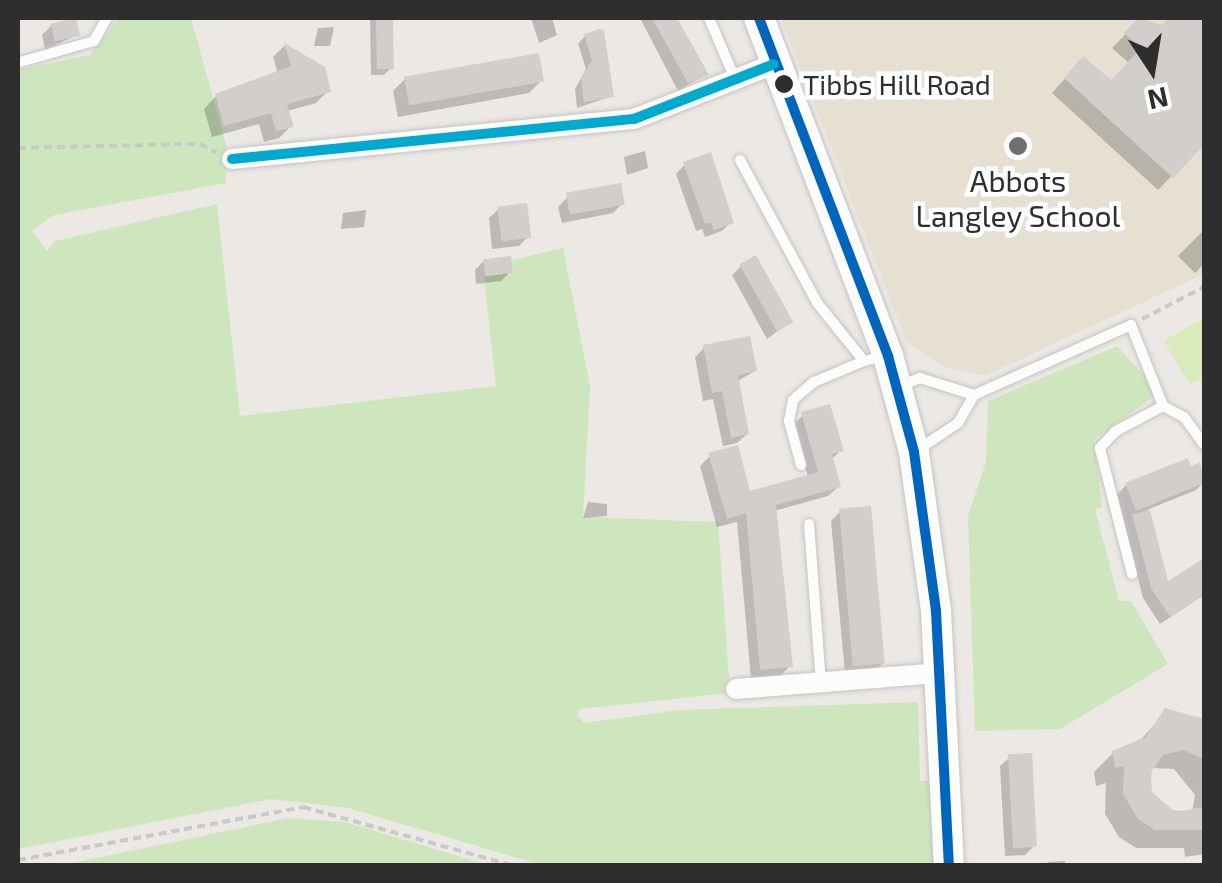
<!DOCTYPE html>
<style>
body{margin:0}
#map{position:relative;width:1222px;height:883px;overflow:hidden;background:#ece8e4;font-family:"Exo 2",sans-serif}
div>[style]{position:absolute}
.education>*{inset:0;background:#e6e0d3}
.green>*{inset:0;background:#cee6be}
.pitch>*{inset:0;background:#d9eabb}
.shadow>*{inset:0;background:#0003}
.building>*{inset:0;background:#d1cecb;transform-origin:0 0}
.path>*{height:4px;margin-top:-2px;transform-origin:0;background:repeating-linear-gradient(90deg,#c9c9c8 0 8px,transparent 0 13px)}
.roads{filter:drop-shadow(0 0 2px #c5c4c5) drop-shadow(0 0 2px #c5c4c5)}
.lane>*{height:10px;margin:-5px;padding:0 5px;transform-origin:5px;border-radius:5px;background:#fcfcfb}
.street>*{height:20px;margin:-10px;padding:0 10px;transform-origin:10px;border-radius:10px;background:#fcfcfb}
.secondary>*{height:30px;margin:-15px;padding:0 15px;transform-origin:15px;border-radius:15px;background:#fcfcfb}
.bus-1>*{height:10px;margin:-5px;padding:0 5px;transform-origin:5px;border-radius:5px;background:#0065bd}
.bus-2>*{height:10px;margin:-5px;padding:0 5px;transform-origin:5px;border-radius:5px;background:#00a9ce}
.dots>*{width:28px;height:28px;translate:-50% -50%;box-sizing:border-box;border:5px solid #fff;border-radius:50%}
span{translate:-50% -50%;white-space:nowrap;text-align:center;line-height:1.15;-webkit-text-stroke:9px #fff;paint-order:stroke}
.bus-label{font-size:28px;color:#2e2e2e}
.left{translate:0 -50%;text-align:left}
.poi-label{font-size:30px;color:#2e2e2e}
.frame{position:absolute;inset:0;border:20px solid #2e2e2e;pointer-events:none}
.north{position:absolute;left:1102px;top:20px;width:100px;height:100px;-webkit-text-stroke:8px #fff;paint-order:stroke;rotate:168deg;font-size:28px;font-weight:700;line-height:40px;text-align:center;color:#2e2e2e}
.north::after{content:'';display:block;margin:auto;width:35px;height:45px;background:#2e2e2e;clip-path:polygon(50% 0,100% 100%,50% 72%,0 100%)}
</style>
<div id="map">
<div class="education">
<i style="clip-path:polygon(781px 18px,1204px 18px,1204px 274px,985px 376px,943px 367px,906px 341px)"></i>
</div>
<div class="green">
<i style="clip-path:polygon(119px 18px,191px 18px,227px 148px,226px 183px,54px 215px,32px 231px,47px 251px,55px 241px,217px 204px,240px 416px,496px 386px,484px 276px,513px 273px,512px 260px,563px 248px,590px 386px,583px 517px,718px 522px,730px 693px,580px 709px,577px 715px,584px 723px,679px 710px,918px 702px,920px 781px,938px 780px,938px 865px,541px 865px,348px 808px,271px 799px,18px 849px,18px 70px,90px 55px)"></i>
<i style="clip-path:polygon(1117px 346px,1152px 384px,1153px 397px,1094px 439px,1102px 507px,1095px 509px,1119px 601px,1131px 601px,1168px 664px,1060px 729px,975px 731px,968px 516px,986px 462px,988px 401px)"></i>
<i style="clip-path:polygon(288px 818px,345px 822px,488px 865px,63px 865px)"></i>
</div>
<div class="pitch">
<i style="clip-path:polygon(1204px 318px,1204px 377px,1190px 385px,1164px 341px)"></i>
</div>
<div class="shadow">
<i style="clip-path:polygon(370px 18px,391px 18px,391px 68px,384px 75px,371px 75px)"></i>
<i style="clip-path:polygon(531px 18px,552px 18px,557px 35px,539px 43px)"></i>
<i style="clip-path:polygon(640px 18px,677px 18px,706px 74px,678px 91px)"></i>
<i style="clip-path:polygon(1141px 18px,1162px 28px,1172px 18px,1204px 18px,1204px 125px,1195px 135px,1203px 143px,1158px 190px,1052px 93px,1070px 73px,1111px 83px,1129px 63px,1112px 48px)"></i>
<i style="clip-path:polygon(51px 26px,77px 35px,45px 50px,42px 35px)"></i>
<i style="clip-path:polygon(334px 27px,330px 46px,314px 46px,318px 28px)"></i>
<i style="clip-path:polygon(585px 36px,612px 96px,577px 108px,575px 89px,586px 69px,578px 44px)"></i>
<i style="clip-path:polygon(284px 46px,322px 69px,328px 91px,316px 103px,287px 111px,291px 126px,279px 138px,264px 142px,259px 124px,212px 137px,204px 109px,216px 96px,278px 74px,273px 57px)"></i>
<i style="clip-path:polygon(405px 79px,541px 81px,529px 93px,398px 117px,393px 91px)"></i>
<i style="clip-path:polygon(645px 151px,648px 168px,627px 175px,624px 157px)"></i>
<i style="clip-path:polygon(685px 164px,731px 222px,722px 231px,705px 237px,702px 229px,696px 231px,676px 174px)"></i>
<i style="clip-path:polygon(568px 197px,622px 204px,613px 213px,562px 223px,558px 207px)"></i>
<i style="clip-path:polygon(499px 209px,528px 237px,519px 246px,492px 249px,489px 218px)"></i>
<i style="clip-path:polygon(366px 210px,364px 227px,341px 229px,343px 213px)"></i>
<i style="clip-path:polygon(1204px 230px,1204px 264px,1195px 273px,1178px 256px)"></i>
<i style="clip-path:polygon(484px 261px,510px 272px,501px 281px,476px 284px,475px 270px)"></i>
<i style="clip-path:polygon(741px 266px,790px 322px,767px 339px,732px 275px)"></i>
<i style="clip-path:polygon(704px 348px,755px 371px,736px 382px,747px 434px,737px 443px,723px 446px,713px 399px,703px 401px,695px 357px)"></i>
<i style="clip-path:polygon(803px 415px,841px 450px,831px 460px,839px 486px,828px 496px,774px 511px,790px 666px,780px 676px,751px 679px,737px 522px,717px 527px,700px 466px,710px 456px,749px 494px,808px 477px,793px 425px)"></i>
<i style="clip-path:polygon(1198px 465px,1204px 481px,1196px 490px,1147px 510px,1167px 585px,1204px 561px,1204px 595px,1160px 624px,1143px 598px,1117px 495px,1126px 485px)"></i>
<i style="clip-path:polygon(588px 502px,607px 504px,607px 516px,583px 518px)"></i>
<i style="clip-path:polygon(840px 512px,883px 663px,874px 672px,845px 674px,831px 521px)"></i>
<i style="clip-path:polygon(evenodd,1166px 711px,1204px 722px,1204px 854px,1185px 857px,1184px 848px,1136px 848px,1119px 837px,1105px 814px,1106px 783px,1096px 786px,1094px 772px,1113px 753px,1138px 743px,1166px 711px,1152px 768px,1174px 769px,1195px 795px,1192px 812px,1164px 810px,1149px 793px,1152px 768px)"></i>
<i style="clip-path:polygon(1010px 757px,1034px 846px,1025px 855px,1005px 856px,1000px 766px)"></i>
<i style="clip-path:polygon(1065px 861px,1065px 866px,1045px 866px,1048px 862px)"></i>
</div>
<div class="building">
<i style="left:76px;top:18px;width:18px;height:26px;rotate:77deg"></i>
<i style="clip-path:polygon(652px 18px,677px 18px,709px 75px,688px 83px)"></i>
<i style="clip-path:polygon(1138px 18px,1162px 25px,1169px 18px,1204px 18px,1204px 145px,1173px 178px,1064px 78px,1083px 56px,1111px 80px,1141px 48px,1124px 33px)"></i>
<i style="left:393px;top:20px;width:49px;height:17px;rotate:89deg"></i>
<i style="clip-path:polygon(599px 29px,604px 30px,614px 97px,584px 102px,581px 79px,592px 60px,584px 34px)"></i>
<i style="clip-path:polygon(284px 43px,325px 67px,331px 92px,287px 104px,294px 127px,276px 131px,271px 113px,224px 126px,215px 94px,291px 66px)"></i>
<i style="left:539px;top:53px;width:29px;height:137px;rotate:80deg"></i>
<i style="clip-path:polygon(711px 152px,734px 223px,714px 230px,711px 222px,705px 224px,683px 162px)"></i>
<i style="left:621px;top:183px;width:22px;height:56px;rotate:80deg"></i>
<i style="left:527px;top:203px;width:35px;height:30px;rotate:83deg"></i>
<i style="left:756px;top:255px;width:77px;height:19px;rotate:61deg"></i>
<i style="left:511px;top:256px;width:17px;height:28px;rotate:83deg"></i>
<i style="clip-path:polygon(750px 336px,757px 371px,738px 375px,749px 434px,731px 438px,722px 391px,712px 393px,703px 345px)"></i>
<i style="clip-path:polygon(830px 404px,844px 451px,832px 454px,841px 487px,776px 505px,793px 667px,760px 670px,746px 513px,727px 519px,708px 453px,738px 445px,750px 491px,818px 472px,801px 412px)"></i>
<i style="clip-path:polygon(1188px 458px,1191px 466px,1200px 462px,1204px 483px,1136px 511px,1125px 483px)"></i>
<i style="left:871px;top:506px;width:158px;height:32px;rotate:85deg"></i>
<i style="clip-path:polygon(1150px 510px,1168px 581px,1204px 558px,1204px 595px,1170px 617px,1151px 588px,1132px 514px)"></i>
<i style="clip-path:polygon(1165px 708px,1204px 719px,1204px 759px,1183px 750px,1163px 755px,1151px 772px,1152px 792px,1175px 812px,1204px 807px,1204px 830px,1155px 830px,1138px 819px,1123px 794px,1124px 766px,1115px 768px,1112px 751px,1146px 737px)"></i>
<i style="left:1032px;top:753px;width:94px;height:24px;rotate:87deg"></i>
</div>
<div class="path">
<i style="left:18px;top:148px;width:182px;rotate:-1.3deg"></i>
<i style="left:200px;top:144px;width:18px;rotate:27deg"></i>
<i style="left:1142px;top:319px;width:70px;rotate:-27.3deg"></i>
<i style="left:18px;top:860px;width:290px;rotate:-10.5deg"></i>
<i style="left:303px;top:807px;width:220px;rotate:15.6deg"></i>
</div>
<div class="roads">
<div class="lane">
<i style="left:709px;top:18px;width:66px;rotate:66.9deg"></i>
<i style="left:20px;top:62px;width:77px;rotate:-15.8deg"></i>
<i style="left:94px;top:41px;width:26px;rotate:-61deg"></i>
<i style="left:740px;top:160px;width:164px;rotate:61.6deg"></i>
<i style="left:818px;top:304px;width:73px;rotate:51.1deg"></i>
<i style="left:864px;top:361px;width:18px;rotate:-13deg"></i>
<i style="left:900px;top:386px;width:22px;rotate:-22deg"></i>
<i style="left:920px;top:378px;width:57px;rotate:17.5deg"></i>
<i style="left:919px;top:449px;width:47px;rotate:-33.7deg"></i>
<i style="left:958px;top:423px;width:32px;rotate:-60deg"></i>
<i style="left:974px;top:395px;width:172px;rotate:-24deg"></i>
<i style="left:1131px;top:325px;width:87px;rotate:68.4deg"></i>
<i style="left:1163px;top:406px;width:24px;rotate:28deg"></i>
<i style="left:1184px;top:417px;width:34px;rotate:54deg"></i>
<i style="left:801px;top:465px;width:46px;rotate:-105.3deg"></i>
<i style="left:789px;top:421px;width:21px;rotate:-79deg"></i>
<i style="left:793px;top:400px;width:28px;rotate:-41deg"></i>
<i style="left:814px;top:382px;width:54px;rotate:-22.8deg"></i>
<i style="left:809px;top:524px;width:158px;rotate:85.7deg"></i>
<i style="left:1132px;top:574px;width:130px;rotate:-104.3deg"></i>
<i style="left:1100px;top:448px;width:23px;rotate:-47deg"></i>
<i style="left:1116px;top:431px;width:53px;rotate:-28deg"></i>
</div>
<div class="street">
<i style="left:232px;top:159px;width:404px;rotate:-5.7deg"></i>
<i style="left:634px;top:119px;width:150px;rotate:-21.4deg"></i>
<i style="left:736px;top:689px;width:205px;rotate:-4.5deg"></i>
</div>
<div class="secondary">
<i style="left:759px;top:18px;width:362px;rotate:69.1deg"></i>
<i style="left:888px;top:356px;width:99px;rotate:74.8deg"></i>
<i style="left:914px;top:452px;width:161px;rotate:82.1deg"></i>
<i style="left:936px;top:611px;width:255px;rotate:87.1deg"></i>
</div>
</div>
<div class="bus-1">
<i style="left:759px;top:18px;width:362px;rotate:69.1deg"></i>
<i style="left:888px;top:356px;width:99px;rotate:74.8deg"></i>
<i style="left:914px;top:452px;width:161px;rotate:82.1deg"></i>
<i style="left:936px;top:611px;width:255px;rotate:87.1deg"></i>
</div>
<div class="bus-2">
<i style="left:232px;top:159px;width:404px;rotate:-5.7deg"></i>
<i style="left:634px;top:119px;width:150px;rotate:-21.4deg"></i>
</div>
<div class="dots">
<i style="left:784px;top:84px;background:#2e2e2e"></i>
<i style="left:1018px;top:146px;background:#706f6e"></i>
</div>
<div class="bus-label">
<span class="left" style="left:803px;top:84px">Tibbs Hill Road</span>
</div>
<div class="poi-label">
<span style="left:1018px;top:197px">Abbots<br>Langley School</span>
</div>
<div class="frame"></div>
<div class="north">N</div>
</div>
